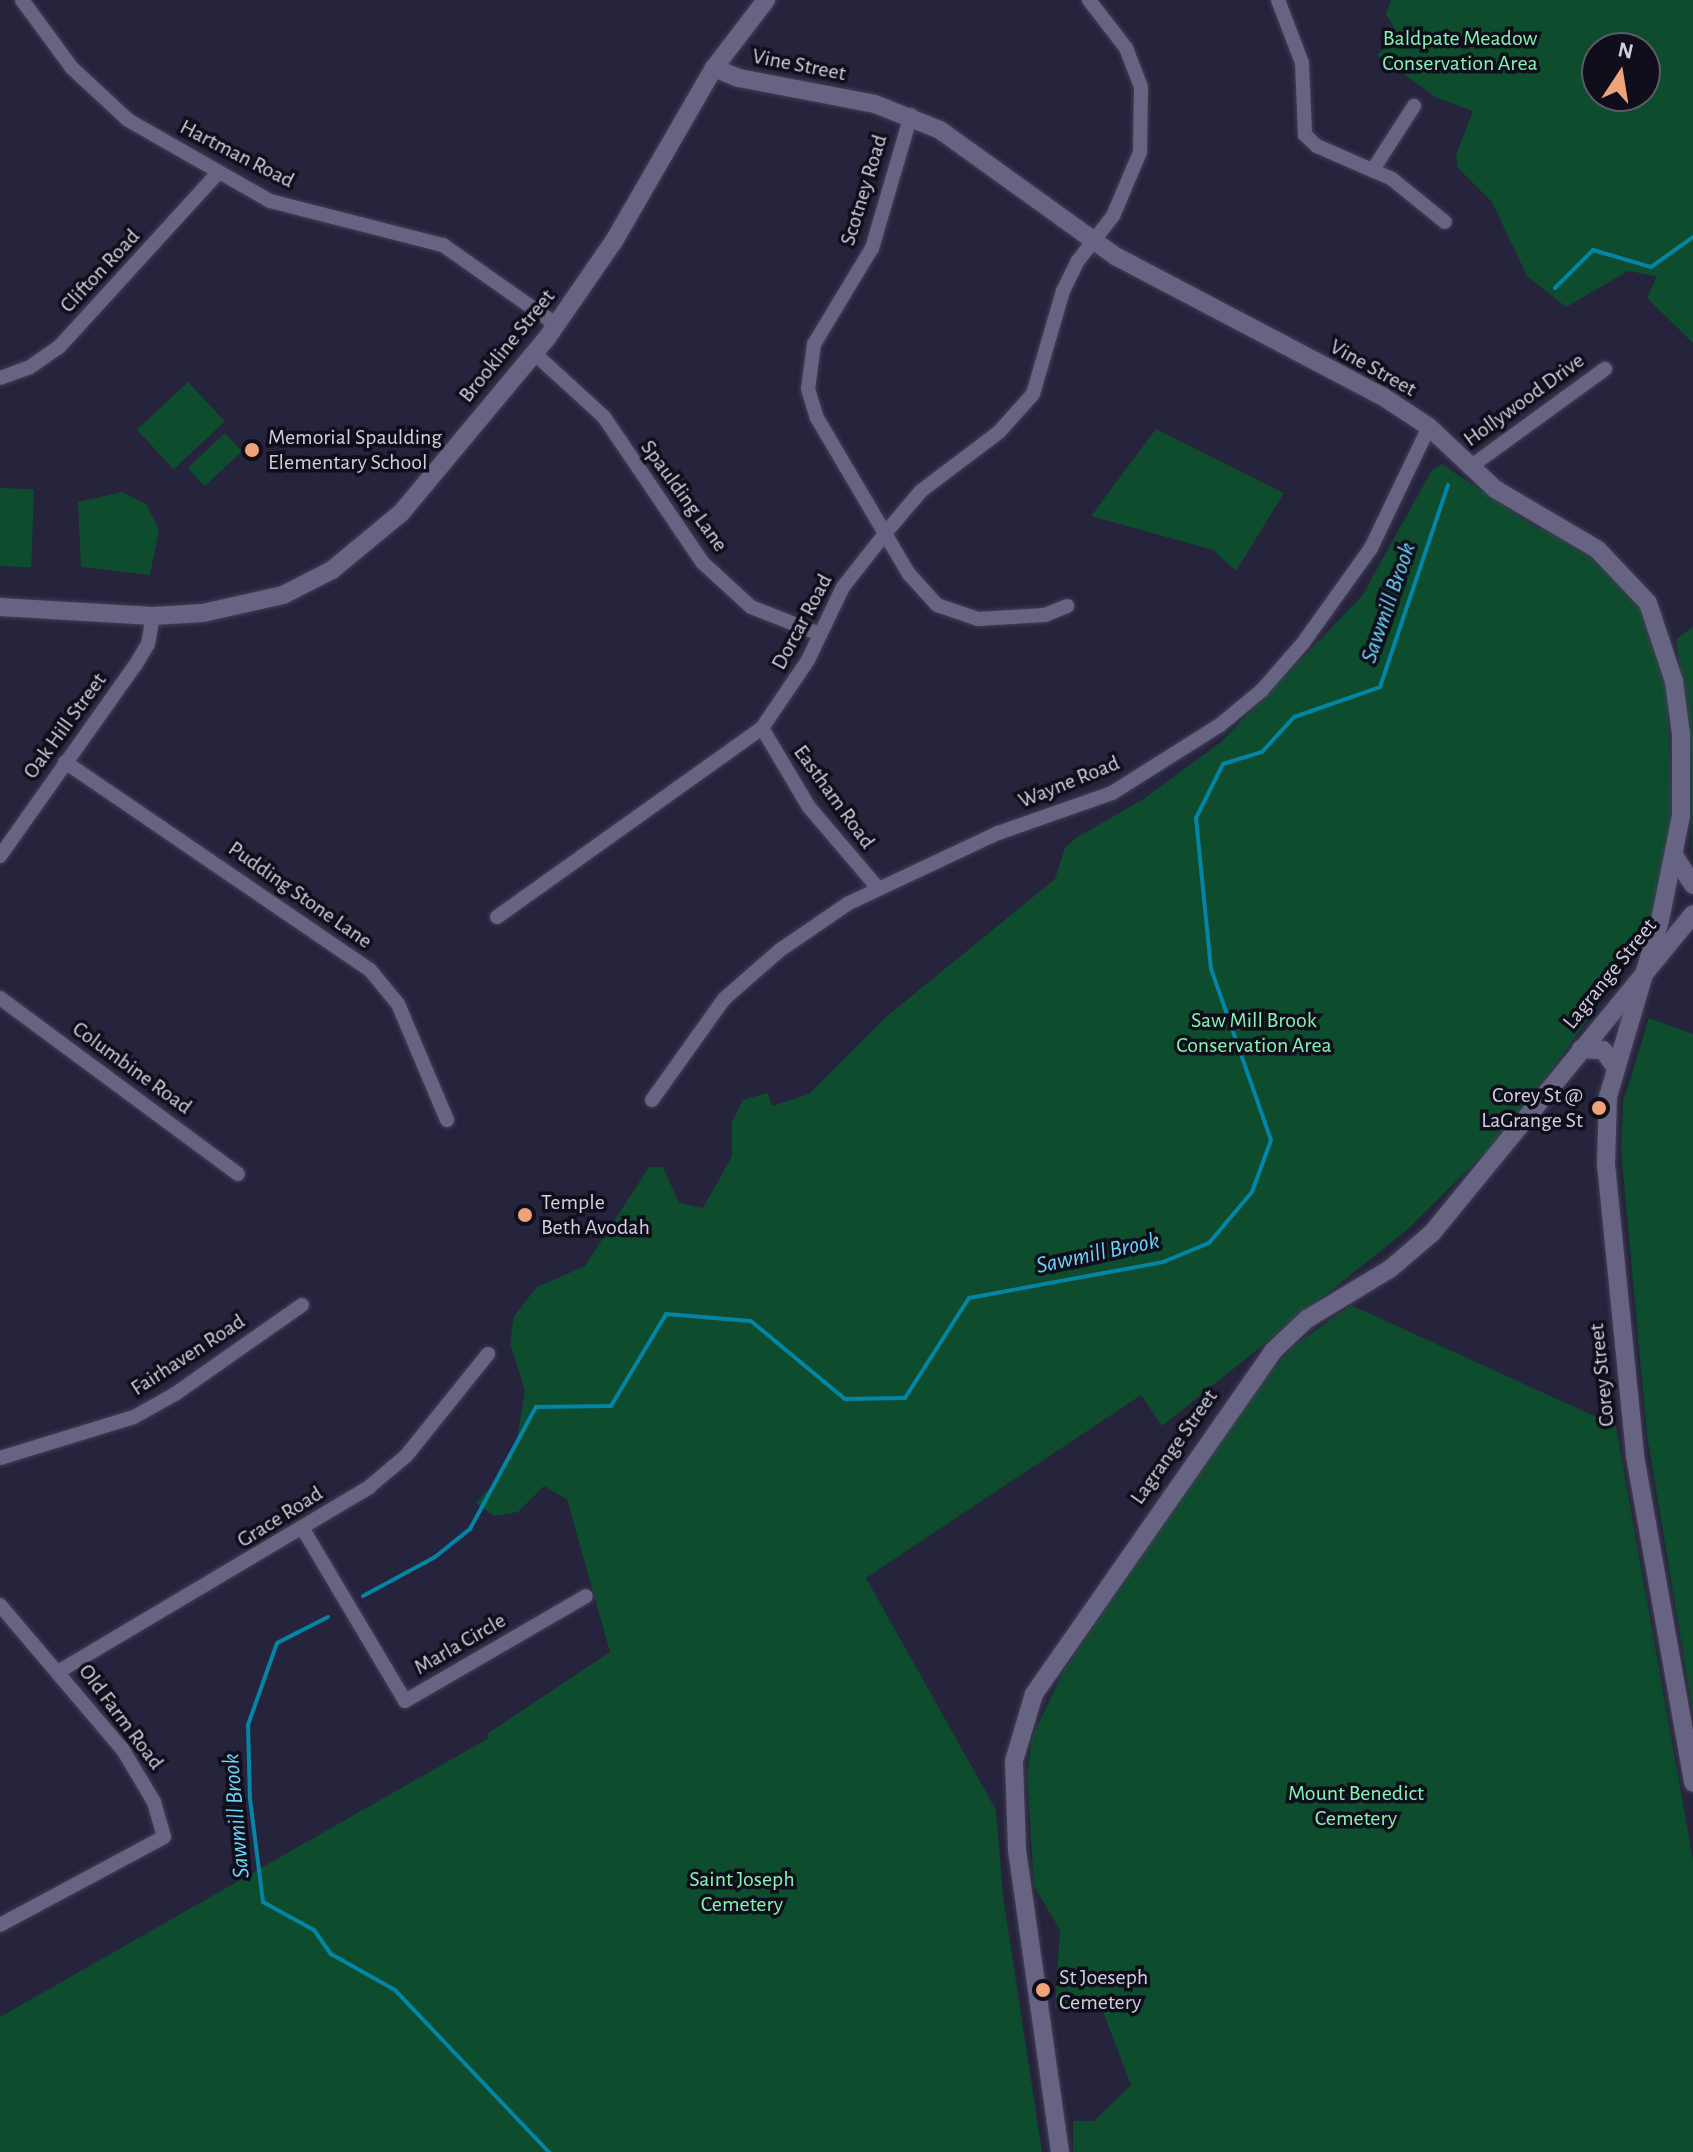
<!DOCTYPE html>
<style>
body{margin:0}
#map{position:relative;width:1693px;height:2152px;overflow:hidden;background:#26233d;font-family:"Alegreya Sans",sans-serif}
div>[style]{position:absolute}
.green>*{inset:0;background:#0d4c2d;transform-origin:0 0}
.stream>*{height:4px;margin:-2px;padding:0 2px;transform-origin:2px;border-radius:2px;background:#0385a6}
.roads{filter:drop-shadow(0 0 2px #413f54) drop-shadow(0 0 2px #413f54)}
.street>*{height:14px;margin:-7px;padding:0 7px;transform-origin:7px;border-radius:7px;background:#666482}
.secondary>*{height:18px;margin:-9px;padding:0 9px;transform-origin:9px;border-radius:9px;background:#666482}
.dots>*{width:22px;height:22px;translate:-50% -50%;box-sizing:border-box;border:4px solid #0f0e1a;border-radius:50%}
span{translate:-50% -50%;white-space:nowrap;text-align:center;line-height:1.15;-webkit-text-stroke:7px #0f0e1a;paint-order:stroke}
.park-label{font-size:22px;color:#85f3b3}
.street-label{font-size:22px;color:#d0cfe0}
.poi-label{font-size:22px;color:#d0cfe0}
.left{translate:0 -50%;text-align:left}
.right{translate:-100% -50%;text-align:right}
.water-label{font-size:24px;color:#6cd4f9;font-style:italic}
.north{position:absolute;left:1581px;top:32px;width:80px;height:80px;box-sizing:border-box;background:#0f0e1a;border:2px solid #5c5b69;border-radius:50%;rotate:12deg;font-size:22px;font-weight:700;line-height:32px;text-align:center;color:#d0cfe0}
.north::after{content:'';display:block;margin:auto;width:28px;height:36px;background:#f0a279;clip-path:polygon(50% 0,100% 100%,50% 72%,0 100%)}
</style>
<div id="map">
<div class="green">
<i style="clip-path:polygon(evenodd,1391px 0,1693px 0,1693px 343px,1647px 298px,1657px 276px,1628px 271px,1566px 307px,1527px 276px,1492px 202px,1458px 168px,1456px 155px,1473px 111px,1437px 98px,1377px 55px,1399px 36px,1386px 14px,1391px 0,1597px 48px,1645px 48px,1645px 96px,1597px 96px,1597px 48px)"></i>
<i style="left:188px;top:382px;width:54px;height:70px;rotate:47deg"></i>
<i style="clip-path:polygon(1156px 429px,1284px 493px,1236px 571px,1213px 550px,1091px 516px)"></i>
<i style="left:225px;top:433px;width:25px;height:51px;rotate:47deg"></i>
<i style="clip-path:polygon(1442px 464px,1538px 529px,1543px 526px,1598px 560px,1635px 596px,1660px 651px,1668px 698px,1673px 899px,1512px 1126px,1409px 1228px,1162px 1426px,1141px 1395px,866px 1578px,996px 1810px,1003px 1896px,1042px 2152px,0 2152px,0 2017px,489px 1738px,487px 1734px,610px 1652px,567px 1499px,544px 1486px,518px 1512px,494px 1516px,476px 1503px,495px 1482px,517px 1439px,525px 1391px,510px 1343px,514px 1316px,537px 1287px,585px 1266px,649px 1167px,663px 1167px,679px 1203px,703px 1208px,732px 1156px,732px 1121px,743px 1100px,767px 1093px,772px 1106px,809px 1094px,886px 1017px,1055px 879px,1065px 848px,1076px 838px,1145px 798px,1221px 742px,1362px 596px,1432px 470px)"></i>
<i style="left:0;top:488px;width:34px;height:78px;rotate:2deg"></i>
<i style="clip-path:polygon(122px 492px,146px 504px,159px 530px,150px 575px,81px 567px,78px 502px)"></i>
<i style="clip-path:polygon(1693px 627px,1693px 873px,1691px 749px,1676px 639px)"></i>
<i style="clip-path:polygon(1649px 1018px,1693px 1034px,1693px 1713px,1647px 1435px,1621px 1150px,1623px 1102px)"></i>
<i style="clip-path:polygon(1351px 1305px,1616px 1426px,1693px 1860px,1693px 2152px,1073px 2152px,1073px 2121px,1094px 2121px,1131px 2085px,1100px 2004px,1055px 2008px,1060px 1930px,1034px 1886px,1027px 1775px,1032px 1737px,1065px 1668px,1259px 1386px,1292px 1347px)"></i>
</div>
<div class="stream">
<i style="left:1555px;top:288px;width:54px;rotate:-45deg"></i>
<i style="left:1593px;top:250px;width:60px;rotate:16.3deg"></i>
<i style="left:1651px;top:267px;width:52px;rotate:-35.5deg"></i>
<i style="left:363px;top:1596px;width:82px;rotate:-28.4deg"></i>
<i style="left:435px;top:1557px;width:45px;rotate:-38.7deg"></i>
<i style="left:470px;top:1529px;width:139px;rotate:-61.6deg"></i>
<i style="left:536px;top:1407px;width:75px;rotate:-0.8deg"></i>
<i style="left:611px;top:1406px;width:107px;rotate:-59.1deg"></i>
<i style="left:666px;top:1314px;width:85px;rotate:4.7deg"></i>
<i style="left:751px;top:1321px;width:122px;rotate:39.7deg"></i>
<i style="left:845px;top:1399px;width:60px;rotate:-1deg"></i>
<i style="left:905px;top:1398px;width:119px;rotate:-57.4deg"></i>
<i style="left:969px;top:1298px;width:197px;rotate:-10.5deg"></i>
<i style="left:1163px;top:1262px;width:50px;rotate:-22.4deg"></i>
<i style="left:1209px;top:1243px;width:67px;rotate:-49.9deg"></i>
<i style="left:1252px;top:1192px;width:55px;rotate:-69.9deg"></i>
<i style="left:1271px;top:1140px;width:181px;rotate:-109.3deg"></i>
<i style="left:1211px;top:969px;width:152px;rotate:-95.7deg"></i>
<i style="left:1196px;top:818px;width:60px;rotate:-63.4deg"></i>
<i style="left:1223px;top:764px;width:41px;rotate:-17.1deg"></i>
<i style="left:1262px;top:752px;width:47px;rotate:-47.6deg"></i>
<i style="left:1294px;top:717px;width:91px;rotate:-19.2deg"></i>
<i style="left:1380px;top:687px;width:213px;rotate:-71.4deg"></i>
<i style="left:328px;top:1617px;width:57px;rotate:153deg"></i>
<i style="left:277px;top:1643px;width:87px;rotate:109.5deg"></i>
<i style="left:248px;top:1725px;width:74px;rotate:88.5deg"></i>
<i style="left:250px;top:1799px;width:104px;rotate:82.8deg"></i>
<i style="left:263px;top:1902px;width:58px;rotate:28.8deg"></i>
<i style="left:314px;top:1930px;width:29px;rotate:55deg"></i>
<i style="left:331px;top:1954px;width:73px;rotate:29.4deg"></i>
<i style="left:395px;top:1990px;width:224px;rotate:46.5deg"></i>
</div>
<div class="roads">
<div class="street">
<i style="left:22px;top:0;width:84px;rotate:53.7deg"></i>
<i style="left:72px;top:68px;width:76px;rotate:42.9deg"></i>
<i style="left:128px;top:120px;width:163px;rotate:29.7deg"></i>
<i style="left:270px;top:201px;width:179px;rotate:14.3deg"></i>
<i style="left:443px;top:245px;width:139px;rotate:35.1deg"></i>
<i style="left:1278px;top:0;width:67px;rotate:69.1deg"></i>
<i style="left:1302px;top:63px;width:72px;rotate:87.6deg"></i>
<i style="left:1305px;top:135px;width:16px;rotate:43deg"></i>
<i style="left:1317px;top:146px;width:82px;rotate:23.7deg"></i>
<i style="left:1392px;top:179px;width:68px;rotate:39.1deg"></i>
<i style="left:911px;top:115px;width:139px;rotate:106.3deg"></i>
<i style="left:872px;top:248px;width:112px;rotate:121.1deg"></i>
<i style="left:814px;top:344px;width:45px;rotate:97.6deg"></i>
<i style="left:808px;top:389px;width:30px;rotate:73deg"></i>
<i style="left:817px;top:418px;width:181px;rotate:59.5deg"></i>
<i style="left:909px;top:574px;width:42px;rotate:47.9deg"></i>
<i style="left:937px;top:605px;width:43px;rotate:18.9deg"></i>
<i style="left:978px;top:619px;width:67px;rotate:-3.4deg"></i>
<i style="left:1045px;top:615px;width:24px;rotate:-22deg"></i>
<i style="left:1374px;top:168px;width:74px;rotate:-57.2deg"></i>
<i style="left:535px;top:354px;width:93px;rotate:42.4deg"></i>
<i style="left:604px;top:417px;width:176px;rotate:55.9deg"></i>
<i style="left:703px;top:563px;width:65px;rotate:42.5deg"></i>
<i style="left:751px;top:607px;width:74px;rotate:21.4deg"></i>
<i style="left:0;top:378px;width:32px;rotate:-20deg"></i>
<i style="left:30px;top:367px;width:35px;rotate:-35deg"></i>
<i style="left:59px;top:347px;width:234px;rotate:-47.6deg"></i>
<i style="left:1470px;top:467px;width:167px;rotate:-36deg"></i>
<i style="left:762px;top:728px;width:92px;rotate:59.3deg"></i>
<i style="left:809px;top:807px;width:105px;rotate:49.6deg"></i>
<i style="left:65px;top:762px;width:369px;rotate:34.3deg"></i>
<i style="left:370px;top:970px;width:44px;rotate:50.5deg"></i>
<i style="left:398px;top:1004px;width:126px;rotate:67.1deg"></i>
<i style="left:0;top:856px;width:235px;rotate:-54.7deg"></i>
<i style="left:136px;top:664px;width:23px;rotate:-59deg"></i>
<i style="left:148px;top:644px;width:28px;rotate:-80deg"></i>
<i style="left:497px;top:917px;width:325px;rotate:-35.5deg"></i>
<i style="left:762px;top:728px;width:82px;rotate:-55.9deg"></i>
<i style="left:808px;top:660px;width:81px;rotate:-64.4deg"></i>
<i style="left:843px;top:587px;width:71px;rotate:-51.8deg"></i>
<i style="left:887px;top:531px;width:52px;rotate:-49.6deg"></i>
<i style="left:921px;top:491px;width:98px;rotate:-37.1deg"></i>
<i style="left:999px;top:432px;width:51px;rotate:-48.2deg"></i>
<i style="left:1033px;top:394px;width:107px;rotate:-73.8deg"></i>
<i style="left:1063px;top:291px;width:32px;rotate:-64deg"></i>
<i style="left:1077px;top:262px;width:58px;rotate:-52deg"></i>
<i style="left:1113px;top:216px;width:69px;rotate:-67.1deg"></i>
<i style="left:1140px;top:152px;width:65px;rotate:-89.1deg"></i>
<i style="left:1141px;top:87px;width:42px;rotate:-111deg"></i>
<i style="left:1126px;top:48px;width:61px;rotate:-127.6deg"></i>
<i style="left:0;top:998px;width:296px;rotate:36.5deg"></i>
<i style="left:652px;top:1100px;width:124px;rotate:-54.5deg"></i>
<i style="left:724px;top:999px;width:74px;rotate:-41.2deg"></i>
<i style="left:780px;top:950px;width:83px;rotate:-34.3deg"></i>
<i style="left:849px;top:903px;width:165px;rotate:-25.2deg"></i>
<i style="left:998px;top:833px;width:121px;rotate:-19.3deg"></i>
<i style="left:1112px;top:793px;width:128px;rotate:-32.2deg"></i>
<i style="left:1220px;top:725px;width:55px;rotate:-39.8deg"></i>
<i style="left:1262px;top:690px;width:62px;rotate:-48.9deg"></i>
<i style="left:1303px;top:643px;width:117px;rotate:-54.4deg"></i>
<i style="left:1371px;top:548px;width:134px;rotate:-64.4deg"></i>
<i style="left:0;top:1458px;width:140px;rotate:-17deg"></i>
<i style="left:134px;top:1417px;width:47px;rotate:-29.3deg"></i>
<i style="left:175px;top:1394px;width:155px;rotate:-35deg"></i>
<i style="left:303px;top:1529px;width:200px;rotate:59.3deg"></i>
<i style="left:405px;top:1701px;width:209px;rotate:-30.1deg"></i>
<i style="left:0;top:1605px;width:190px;rotate:49.7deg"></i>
<i style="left:123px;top:1750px;width:61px;rotate:59.2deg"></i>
<i style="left:154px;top:1802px;width:36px;rotate:74deg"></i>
<i style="left:164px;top:1837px;width:186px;rotate:151.8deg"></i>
<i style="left:58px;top:1672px;width:362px;rotate:-30.7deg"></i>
<i style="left:369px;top:1487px;width:48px;rotate:-40deg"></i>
<i style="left:406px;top:1456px;width:131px;rotate:-51.2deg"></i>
</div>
<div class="secondary">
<i style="left:714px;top:68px;width:27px;rotate:22deg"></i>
<i style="left:739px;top:78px;width:138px;rotate:10.8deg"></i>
<i style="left:875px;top:104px;width:70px;rotate:21.8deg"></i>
<i style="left:940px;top:130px;width:218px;rotate:35.7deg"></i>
<i style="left:1117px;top:257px;width:299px;rotate:27.7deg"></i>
<i style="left:1382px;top:396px;width:56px;rotate:33.4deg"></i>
<i style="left:1429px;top:427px;width:91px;rotate:43.2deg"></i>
<i style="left:1495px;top:489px;width:118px;rotate:30.5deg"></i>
<i style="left:1597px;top:549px;width:74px;rotate:46.6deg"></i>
<i style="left:1648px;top:603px;width:82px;rotate:71.6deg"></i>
<i style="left:1674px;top:681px;width:53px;rotate:82.5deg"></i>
<i style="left:1681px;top:734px;width:82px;rotate:90deg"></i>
<i style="left:1681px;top:816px;width:106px;rotate:101.4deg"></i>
<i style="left:1660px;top:920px;width:184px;rotate:106.4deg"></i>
<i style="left:1608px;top:1097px;width:67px;rotate:91.7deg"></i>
<i style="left:1606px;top:1164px;width:293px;rotate:84.3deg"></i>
<i style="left:1635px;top:1456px;width:332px;rotate:79.9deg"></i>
<i style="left:0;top:607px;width:153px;rotate:3.4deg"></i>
<i style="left:153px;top:616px;width:50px;rotate:-3.4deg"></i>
<i style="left:203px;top:613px;width:82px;rotate:-12.7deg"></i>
<i style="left:283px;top:595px;width:55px;rotate:-27deg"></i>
<i style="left:332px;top:570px;width:89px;rotate:-39.6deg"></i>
<i style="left:401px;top:513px;width:228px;rotate:-50.2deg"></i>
<i style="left:547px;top:338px;width:118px;rotate:-55.4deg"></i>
<i style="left:614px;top:241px;width:200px;rotate:-60deg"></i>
<i style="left:714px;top:68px;width:86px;rotate:-52.6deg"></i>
<i style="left:1675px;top:857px;width:33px;rotate:57deg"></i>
<i style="left:1581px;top:1049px;width:22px;rotate:3deg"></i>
<i style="left:1603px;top:1050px;width:22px;rotate:54deg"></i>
<i style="left:1060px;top:2152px;width:306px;rotate:-98.1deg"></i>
<i style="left:1017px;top:1849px;width:88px;rotate:-92deg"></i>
<i style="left:1014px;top:1761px;width:70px;rotate:-73.4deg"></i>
<i style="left:1034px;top:1694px;width:418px;rotate:-55.1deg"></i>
<i style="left:1273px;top:1351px;width:47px;rotate:-43.3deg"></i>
<i style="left:1307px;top:1319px;width:97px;rotate:-31.1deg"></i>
<i style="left:1390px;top:1269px;width:55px;rotate:-40.6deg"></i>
<i style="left:1432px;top:1233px;width:412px;rotate:-50.7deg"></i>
</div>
</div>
<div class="dots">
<i style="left:252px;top:450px;background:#f0a279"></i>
<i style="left:1599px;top:1108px;background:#f0a279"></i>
<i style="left:525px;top:1215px;background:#f0a279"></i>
<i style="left:1043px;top:1990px;background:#f0a279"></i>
</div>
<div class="park-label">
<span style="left:1460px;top:51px">Baldpate Meadow<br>Conservation Area</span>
<span style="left:1254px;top:1033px">Saw Mill Brook<br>Conservation Area</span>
<span style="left:1356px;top:1806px">Mount Benedict<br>Cemetery</span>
<span style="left:742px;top:1892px">Saint Joseph<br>Cemetery</span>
</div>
<div class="street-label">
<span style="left:799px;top:65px;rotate:11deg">Vine Street</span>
<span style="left:237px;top:154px;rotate:27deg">Hartman Road</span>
<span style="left:864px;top:190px;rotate:-73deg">Scotney Road</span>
<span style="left:100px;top:271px;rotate:-47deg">Clifton Road</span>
<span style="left:507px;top:346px;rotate:-51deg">Brookline Street</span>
<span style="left:1373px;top:368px;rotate:29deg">Vine Street</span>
<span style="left:1524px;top:400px;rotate:-36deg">Hollywood Drive</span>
<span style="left:684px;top:496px;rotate:54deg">Spaulding Lane</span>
<span style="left:802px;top:622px;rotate:-62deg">Dorcar Road</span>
<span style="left:65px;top:726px;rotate:-54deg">Oak Hill Street</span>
<span style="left:1069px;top:782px;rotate:-22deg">Wayne Road</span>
<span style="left:834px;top:797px;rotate:54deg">Eastham Road</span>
<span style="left:300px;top:895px;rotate:35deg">Pudding Stone Lane</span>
<span style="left:1610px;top:974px;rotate:-51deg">Lagrange Street</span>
<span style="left:132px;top:1068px;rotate:36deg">Columbine Road</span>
<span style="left:188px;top:1355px;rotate:-33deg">Fairhaven Road</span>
<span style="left:1602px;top:1375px;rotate:-96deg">Corey Street</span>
<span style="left:1174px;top:1447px;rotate:-55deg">Lagrange Street</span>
<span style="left:280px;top:1517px;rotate:-32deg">Grace Road</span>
<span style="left:460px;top:1644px;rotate:-30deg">Marla Circle</span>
<span style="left:121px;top:1717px;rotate:53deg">Old Farm Road</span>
</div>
<div class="poi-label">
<span class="left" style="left:268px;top:450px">Memorial Spaulding<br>Elementary School</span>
<span class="right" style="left:1583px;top:1108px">Corey St @<br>LaGrange St</span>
<span class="left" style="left:541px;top:1215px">Temple<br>Beth Avodah</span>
<span class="left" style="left:1059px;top:1990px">St Joeseph<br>Cemetery</span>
</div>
<div class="water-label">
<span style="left:1389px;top:603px;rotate:-71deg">Sawmill Brook</span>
<span style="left:1098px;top:1254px;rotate:-12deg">Sawmill Brook</span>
<span style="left:237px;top:1816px;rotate:-95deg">Sawmill Brook</span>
</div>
<div class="north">N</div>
</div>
